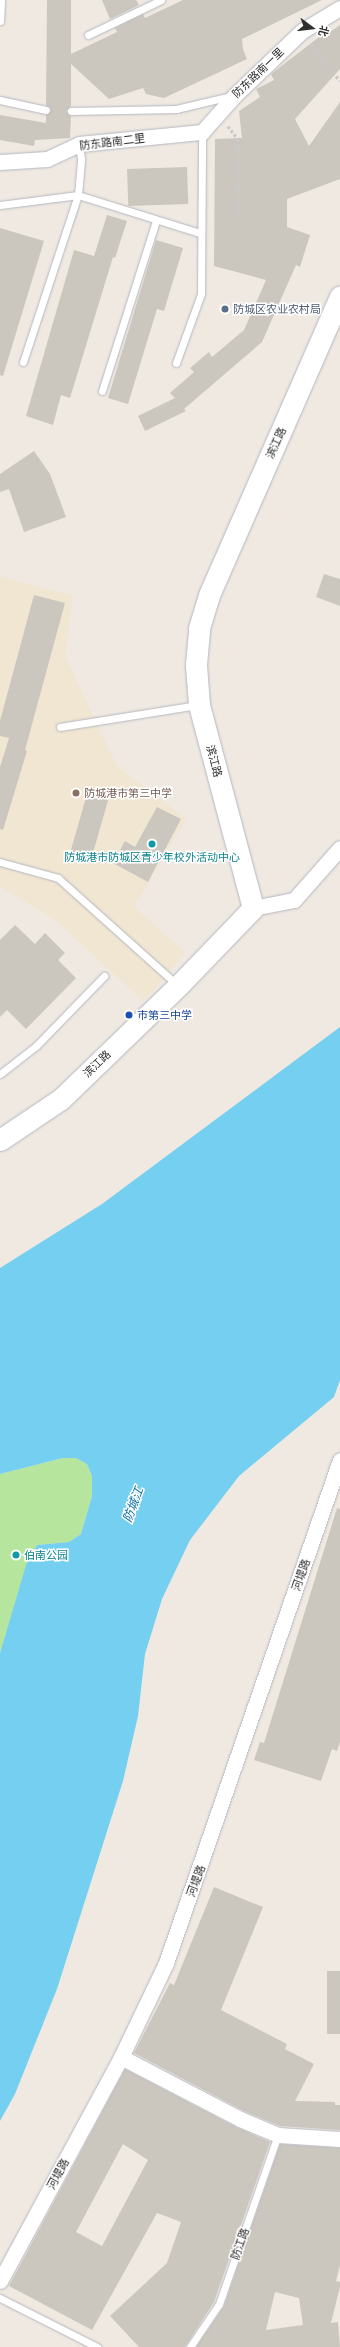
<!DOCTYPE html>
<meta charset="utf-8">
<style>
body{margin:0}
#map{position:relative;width:340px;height:2347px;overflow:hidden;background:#efe9e1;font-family:"Asap Condensed","Noto Sans SC",sans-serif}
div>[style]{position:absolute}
.education>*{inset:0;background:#f0e6d1}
.green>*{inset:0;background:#b6e59e}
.water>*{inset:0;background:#75cff0}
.building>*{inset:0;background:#cbc7bf;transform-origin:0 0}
.path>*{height:2.5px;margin-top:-1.25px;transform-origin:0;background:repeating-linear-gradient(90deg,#c9c9c9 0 3px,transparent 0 5px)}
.roads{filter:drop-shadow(0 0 1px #b4b7c1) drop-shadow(0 0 1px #b4b7c1)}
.lane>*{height:7px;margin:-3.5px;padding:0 3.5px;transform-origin:3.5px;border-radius:3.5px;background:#fff}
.street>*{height:15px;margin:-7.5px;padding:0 7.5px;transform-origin:7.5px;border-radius:7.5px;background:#fff}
.secondary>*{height:21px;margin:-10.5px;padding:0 10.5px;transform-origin:10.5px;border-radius:10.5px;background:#fff}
.dots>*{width:11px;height:11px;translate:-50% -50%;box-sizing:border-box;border:2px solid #fff;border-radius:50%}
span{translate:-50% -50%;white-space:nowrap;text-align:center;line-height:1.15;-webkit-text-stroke:3px #fff;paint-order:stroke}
.street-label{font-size:11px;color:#2e2e2e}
.service-label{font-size:11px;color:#4e5e75}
.left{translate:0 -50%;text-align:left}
.education-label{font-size:11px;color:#785e54}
.culture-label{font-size:11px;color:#0d838f}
.transit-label{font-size:11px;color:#164399}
.water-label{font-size:12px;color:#0d6fa3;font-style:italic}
.north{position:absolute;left:292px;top:8px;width:40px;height:40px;-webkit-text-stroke:3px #fff;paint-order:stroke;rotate:105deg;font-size:11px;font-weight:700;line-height:16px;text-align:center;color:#2e2e2e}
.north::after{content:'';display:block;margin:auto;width:14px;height:18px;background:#2e2e2e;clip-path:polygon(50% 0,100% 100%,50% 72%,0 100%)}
</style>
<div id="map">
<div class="education">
<i style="clip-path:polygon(0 576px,73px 596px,65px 656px,117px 766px,186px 819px,134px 907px,185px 952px,167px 976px,143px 1001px,54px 919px,0 887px)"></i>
</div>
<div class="green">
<i style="clip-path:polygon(63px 1458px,76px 1458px,87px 1464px,92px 1476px,92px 1496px,81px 1534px,69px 1542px,37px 1545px,26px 1566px,0 1653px,0 1474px)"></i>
</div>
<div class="water">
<i style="clip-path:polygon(340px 1027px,340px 1380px,334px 1397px,239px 1476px,190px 1540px,162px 1599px,145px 1654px,138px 1716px,123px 1781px,57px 1989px,15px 2094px,0 2121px,0 1653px,26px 1565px,37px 1545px,69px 1542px,81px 1534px,92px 1496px,92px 1476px,87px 1464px,76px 1458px,63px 1458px,0 1474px,0 1268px,102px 1204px)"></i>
</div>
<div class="building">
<i style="clip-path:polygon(47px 0,71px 0,71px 54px,117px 32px,115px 28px,143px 14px,145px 18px,183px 0,322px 0,242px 39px,243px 49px,247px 59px,164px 98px,146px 94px,143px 88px,109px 99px,71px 64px,71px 106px,66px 111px,71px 116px,70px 138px,35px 140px,34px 146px,0 140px,0 115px,46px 123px,46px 115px,51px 111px,46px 105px)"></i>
<i style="clip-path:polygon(102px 0,136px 0,139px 5px,110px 19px)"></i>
<i style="clip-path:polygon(340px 25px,340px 69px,295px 119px,309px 146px,340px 102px,340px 179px,287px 199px,287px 227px,310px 235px,300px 267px,296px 265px,262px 342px,184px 409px,186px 411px,145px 431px,138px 416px,175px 398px,170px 393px,194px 372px,190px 368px,209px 352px,212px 357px,244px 330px,266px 280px,214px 266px,215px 139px,242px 138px,239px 111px,260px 97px,256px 89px,274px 80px,271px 74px,323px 34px,324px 36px)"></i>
<i style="left:187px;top:167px;width:37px;height:60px;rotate:88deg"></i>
<i style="clip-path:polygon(107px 215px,127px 221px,115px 258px,113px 257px,70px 398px,61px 395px,53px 425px,26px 416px,74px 250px,94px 256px)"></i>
<i style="clip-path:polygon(0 228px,44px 241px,3px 376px,0 375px)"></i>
<i style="clip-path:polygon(156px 240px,183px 248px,164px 311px,157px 309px,128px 404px,108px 398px)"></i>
<i style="clip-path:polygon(34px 451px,50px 474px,66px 517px,24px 532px,9px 489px,0 492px,0 474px)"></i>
<i style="clip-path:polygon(324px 574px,340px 579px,340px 606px,316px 597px)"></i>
<i style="clip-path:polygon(34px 595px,65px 603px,25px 750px,27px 751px,3px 830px,0 829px,0 767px,9px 738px,0 736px,0 721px)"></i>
<i style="left:87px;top:794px;width:22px;height:64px;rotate:16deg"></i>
<i style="clip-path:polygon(157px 807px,181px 819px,148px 882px,113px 863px,125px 841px,135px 847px)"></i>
<i style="clip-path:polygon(15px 925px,35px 944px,45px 933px,65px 953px,58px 960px,76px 978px,26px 1029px,7px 1010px,0 1017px,0 940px)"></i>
<i style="clip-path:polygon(337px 1508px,340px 1509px,340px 1742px,337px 1751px,332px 1749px,321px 1781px,254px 1760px,260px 1742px,264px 1743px)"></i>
<i style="clip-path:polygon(214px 1887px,263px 1907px,221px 2010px,287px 2044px,285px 2049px,314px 2064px,295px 2101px,335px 2102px,335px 2105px,340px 2105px,340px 2130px,280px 2126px,244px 2111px,134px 2053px,170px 1983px,174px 1985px)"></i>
<i style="left:327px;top:1971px;width:13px;height:63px"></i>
<i style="clip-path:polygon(evenodd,125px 2069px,236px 2127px,270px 2142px,214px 2302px,185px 2347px,139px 2347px,110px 2316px,167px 2263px,181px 2222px,157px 2213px,92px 2330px,9px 2286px,125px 2069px,123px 2144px,148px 2160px,102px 2246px,76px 2232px,123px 2144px)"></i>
<i style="clip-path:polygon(evenodd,280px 2144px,340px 2148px,340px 2265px,336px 2281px,340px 2282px,340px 2287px,331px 2323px,338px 2322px,340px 2347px,196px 2347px,224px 2306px,280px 2144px,275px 2292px,299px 2298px,303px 2325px,266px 2330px,275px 2292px)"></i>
</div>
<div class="path">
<i style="left:312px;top:44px;width:46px;rotate:52.9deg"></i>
<i style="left:228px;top:126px;width:16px;rotate:52deg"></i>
<i style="left:238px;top:139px;width:79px;rotate:90deg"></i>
</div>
<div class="roads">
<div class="lane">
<i style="left:0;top:21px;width:21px;rotate:-87deg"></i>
<i style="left:88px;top:35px;width:81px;rotate:-25.6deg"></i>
<i style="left:0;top:100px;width:47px;rotate:12.3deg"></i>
<i style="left:71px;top:111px;width:105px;rotate:-1.1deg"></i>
<i style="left:176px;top:109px;width:57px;rotate:-13.3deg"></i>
<i style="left:0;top:205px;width:79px;rotate:-7.3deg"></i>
<i style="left:78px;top:195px;width:128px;rotate:17.3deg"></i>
<i style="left:23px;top:362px;width:176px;rotate:-71.8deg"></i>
<i style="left:78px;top:195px;width:36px;rotate:-85deg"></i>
<i style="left:81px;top:159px;width:15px;rotate:-98deg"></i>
<i style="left:176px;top:363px;width:73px;rotate:-70.1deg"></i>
<i style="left:201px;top:294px;width:162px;rotate:-89.6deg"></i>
<i style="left:102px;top:391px;width:178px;rotate:-72.4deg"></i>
<i style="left:60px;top:727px;width:139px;rotate:-9.1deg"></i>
<i style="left:0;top:862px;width:60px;rotate:15.4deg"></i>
<i style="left:58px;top:878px;width:159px;rotate:41.9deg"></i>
<i style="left:0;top:1074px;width:46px;rotate:-37.9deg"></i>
<i style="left:36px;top:1046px;width:98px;rotate:-45.8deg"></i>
<i style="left:0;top:2298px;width:109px;rotate:26.8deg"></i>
<i style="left:190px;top:2347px;width:52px;rotate:-56deg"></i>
<i style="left:219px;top:2304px;width:179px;rotate:-70.8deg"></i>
</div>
<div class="street">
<i style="left:0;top:162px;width:47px;rotate:-3.7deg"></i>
<i style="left:47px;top:159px;width:35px;rotate:-25deg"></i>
<i style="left:79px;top:144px;width:124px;rotate:-5.6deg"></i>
<i style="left:202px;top:132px;width:50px;rotate:-48.3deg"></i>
<i style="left:235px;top:95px;width:93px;rotate:-43.7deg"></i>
<i style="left:302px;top:31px;width:44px;rotate:-31.2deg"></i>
<i style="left:253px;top:908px;width:42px;rotate:-11deg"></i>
<i style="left:294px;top:900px;width:69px;rotate:-48.5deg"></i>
<i style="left:121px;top:2057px;width:134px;rotate:27.5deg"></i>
<i style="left:240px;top:2119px;width:41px;rotate:22.8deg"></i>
<i style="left:278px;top:2135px;width:62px;rotate:3.7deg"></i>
<i style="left:0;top:2281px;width:255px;rotate:-61.6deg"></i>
<i style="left:121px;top:2057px;width:104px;rotate:-64.4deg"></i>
<i style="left:166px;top:1963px;width:532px;rotate:-70.92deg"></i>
</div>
<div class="secondary">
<i style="left:0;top:1140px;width:73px;rotate:-33.9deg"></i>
<i style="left:61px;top:1099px;width:163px;rotate:-44deg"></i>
<i style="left:178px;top:986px;width:108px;rotate:-46.1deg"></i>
<i style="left:253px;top:908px;width:210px;rotate:-104.9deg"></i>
<i style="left:199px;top:705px;width:40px;rotate:-94.3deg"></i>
<i style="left:196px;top:665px;width:37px;rotate:-85deg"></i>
<i style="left:199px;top:628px;width:34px;rotate:-73deg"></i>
<i style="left:209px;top:595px;width:326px;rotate:-66.3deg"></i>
</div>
</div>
<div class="dots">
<i style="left:225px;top:309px;background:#5c6f8a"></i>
<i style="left:76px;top:793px;background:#8d6e63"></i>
<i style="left:152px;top:844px;background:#0f9aa8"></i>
<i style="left:129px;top:1015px;background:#1a4fb4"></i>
<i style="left:16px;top:1555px;background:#0f9aa8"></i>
</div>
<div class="street-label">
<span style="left:258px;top:73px;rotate:-44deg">防东路南一里</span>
<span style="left:112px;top:142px;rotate:-7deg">防东路南二里</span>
<span style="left:276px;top:443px;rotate:-66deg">滨江路</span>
<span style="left:214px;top:761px;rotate:75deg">滨江路</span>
<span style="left:97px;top:1064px;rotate:-44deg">滨江路</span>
<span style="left:301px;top:1575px;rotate:-71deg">河堤路</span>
<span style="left:196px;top:1881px;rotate:-70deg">河堤路</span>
<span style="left:58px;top:2174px;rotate:-62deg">河堤路</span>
<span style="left:240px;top:2244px;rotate:-71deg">防江路</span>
</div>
<div class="service-label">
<span class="left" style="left:233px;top:309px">防城区农业农村局</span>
</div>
<div class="education-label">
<span class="left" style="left:84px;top:793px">防城港市第三中学</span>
</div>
<div class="culture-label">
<span style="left:152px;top:857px">防城港市防城区青少年校外活动中心</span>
<span class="left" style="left:24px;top:1555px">伯南公园</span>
</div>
<div class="transit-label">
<span class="left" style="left:137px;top:1015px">巿第三中学</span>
</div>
<div class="water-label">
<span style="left:134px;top:1505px;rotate:-69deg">防城江</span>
</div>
<div class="north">北</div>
</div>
